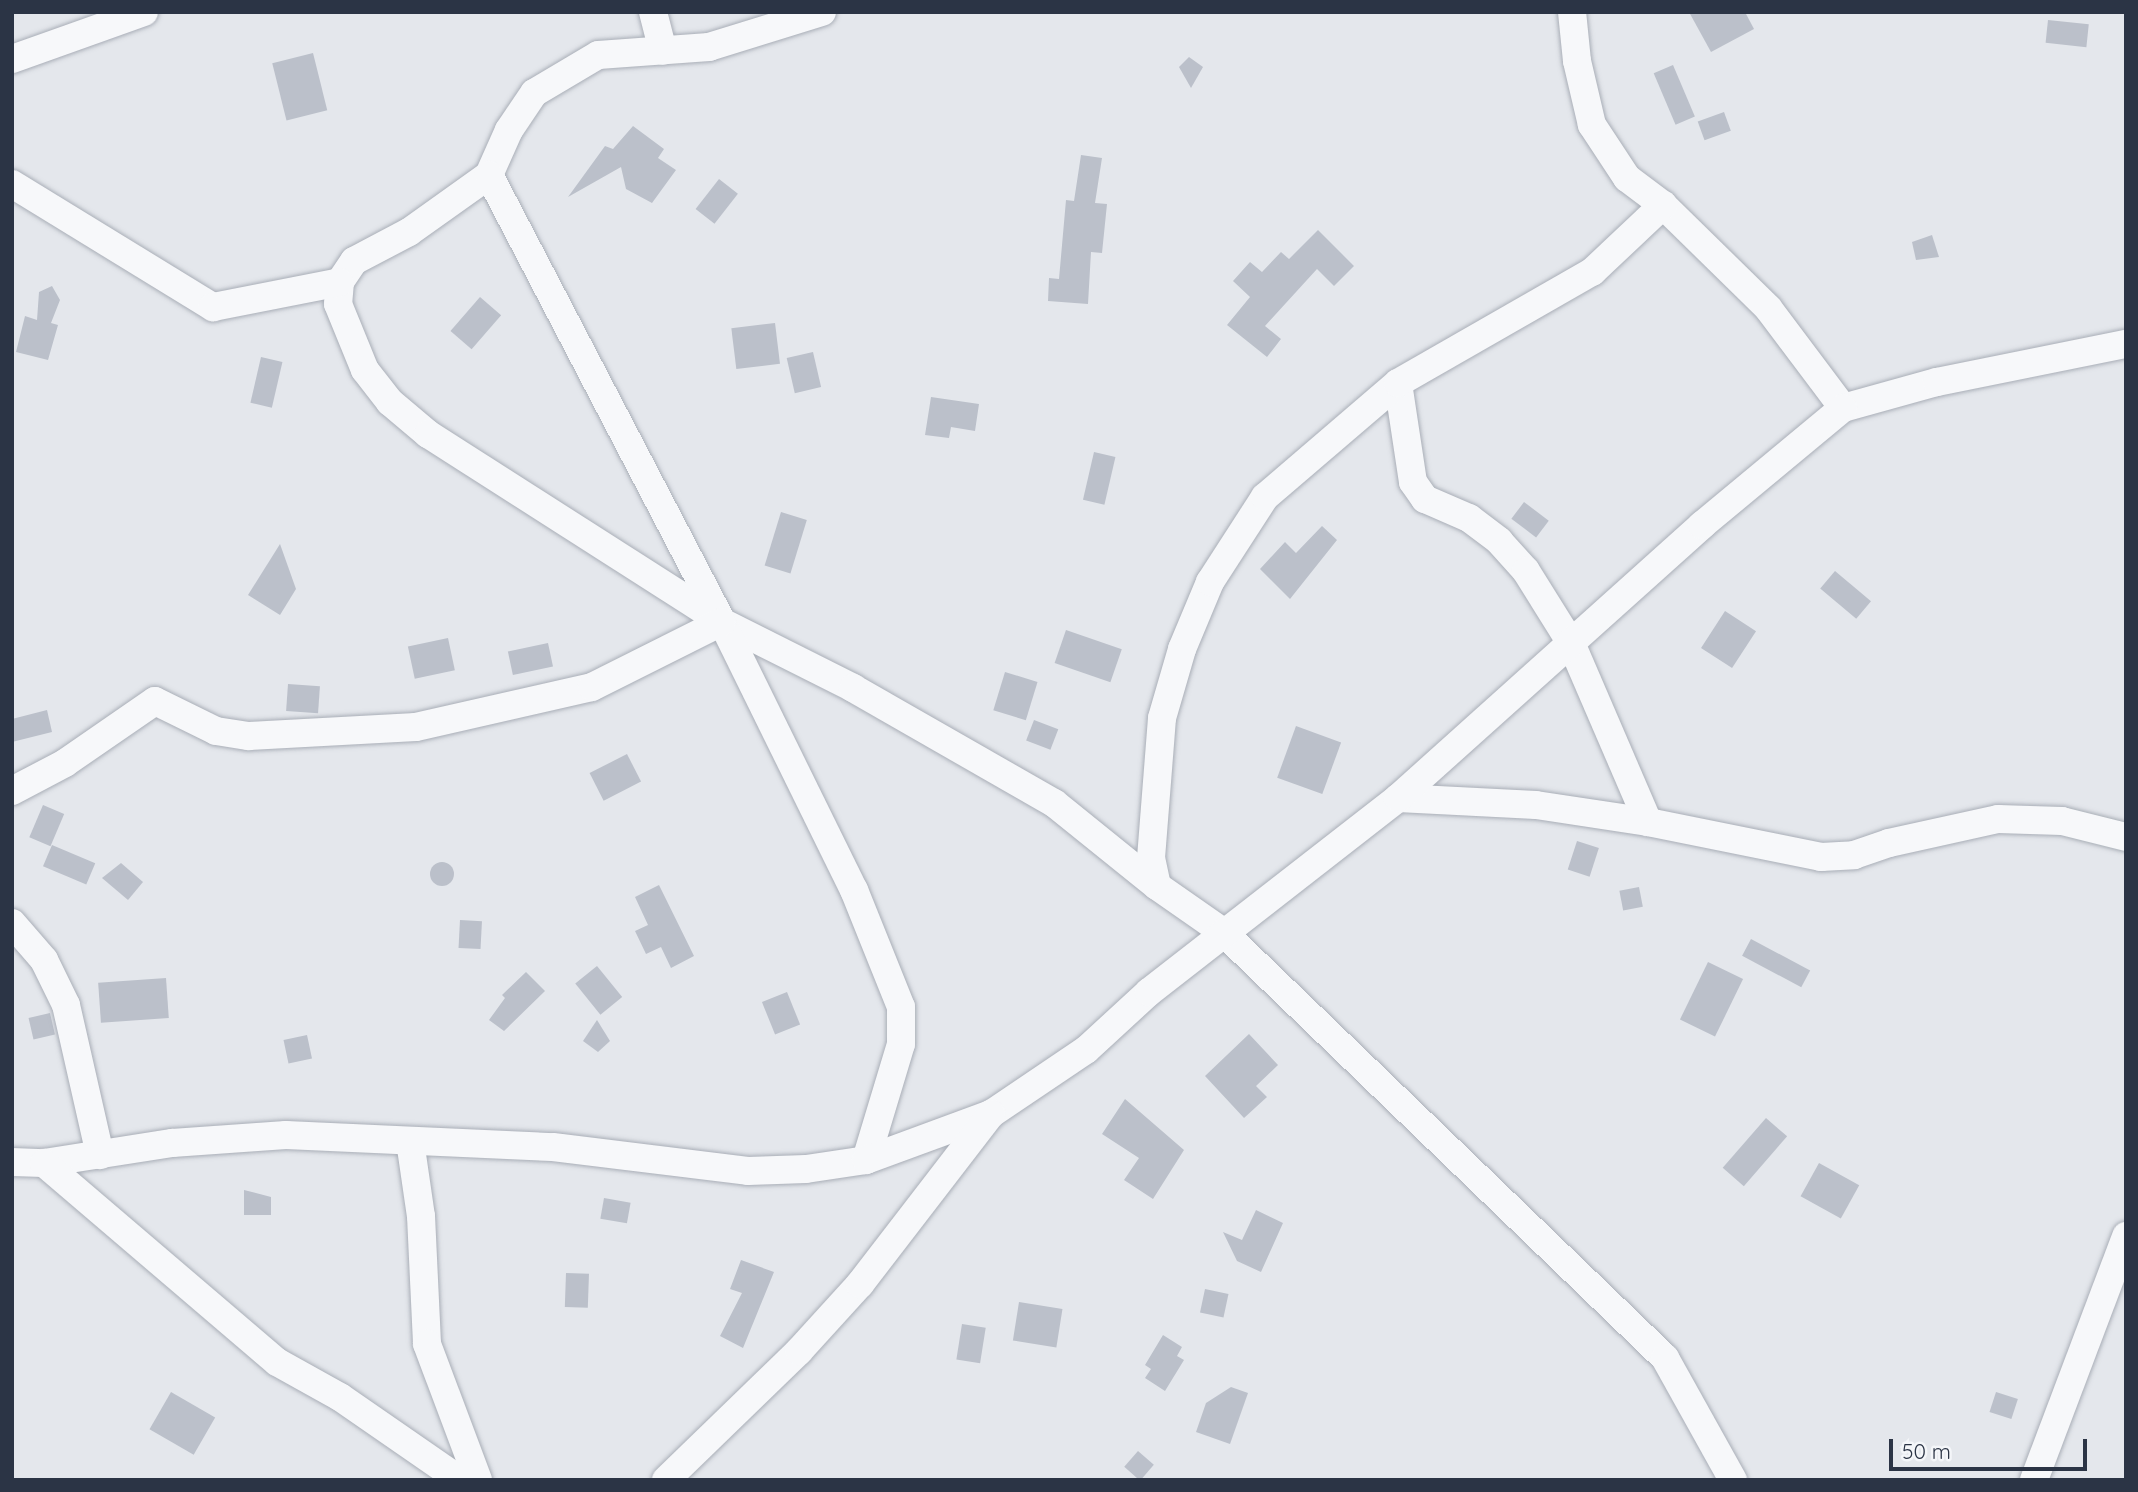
<!DOCTYPE html>
<style>
body{margin:0}
#map{position:relative;width:2138px;height:1492px;overflow:hidden;background:#e4e7ec;font-family:Quicksand,sans-serif}
div>[style]{position:absolute}
.building>*{inset:0;background:#bbc0ca;transform-origin:0 0}
.round{border-radius:50%}
.roads{filter:drop-shadow(0 0 2px #a9aeb7) drop-shadow(0 0 2px #a9aeb7)}
.minor>*{height:28px;margin:-14px;padding:0 14px;transform-origin:14px;border-radius:14px;background:#f7f8fa}
span{translate:-50% -50%;white-space:nowrap;text-align:center;line-height:1.15;-webkit-text-stroke:5px #f4f6f9;paint-order:stroke}
.frame{position:absolute;inset:0;border:14px solid #2b3445;pointer-events:none}
.scale{position:absolute;left:1889px;top:1439px;width:198px;height:32px;box-sizing:border-box;border:4px solid #2b3445;border-top:0;padding-left:9px;font-size:21px;line-height:24px;white-space:nowrap;color:#2b3445;-webkit-text-stroke:5px #f4f6f9;paint-order:stroke}
</style>
<div id="map">
<div class="building">
<i style="clip-path:polygon(1689px 12px,1745px 12px,1754px 29px,1711px 52px)"></i>
<i style="left:2048px;top:20px;width:41px;height:23px;rotate:6deg"></i>
<i style="left:313px;top:53px;width:59px;height:42px;rotate:76deg"></i>
<i style="clip-path:polygon(1189px 57px,1203px 67px,1191px 88px,1179px 67px)"></i>
<i style="left:1673px;top:65px;width:56px;height:21px;rotate:67deg"></i>
<i style="left:1724px;top:112px;width:20px;height:28px;rotate:70deg"></i>
<i style="clip-path:polygon(633px 126px,664px 149px,658px 158px,676px 170px,652px 203px,626px 189px,621px 167px,568px 197px,605px 146px,613px 149px)"></i>
<i style="clip-path:polygon(1081px 155px,1102px 158px,1095px 203px,1107px 204px,1102px 253px,1091px 252px,1088px 304px,1048px 301px,1049px 278px,1059px 279px,1066px 200px,1074px 201px)"></i>
<i style="left:719px;top:179px;width:24px;height:38px;rotate:38deg"></i>
<i style="clip-path:polygon(1318px 230px,1354px 266px,1334px 286px,1317px 269px,1265px 326px,1281px 339px,1267px 357px,1227px 325px,1250px 297px,1233px 281px,1250px 262px,1262px 272px,1281px 252px,1289px 259px)"></i>
<i style="clip-path:polygon(1932px 235px,1939px 257px,1916px 260px,1912px 242px)"></i>
<i style="clip-path:polygon(52px 286px,60px 300px,51px 323px,58px 325px,48px 360px,16px 352px,25px 316px,37px 320px,39px 292px)"></i>
<i style="left:480px;top:297px;width:28px;height:45px;rotate:41deg"></i>
<i style="left:775px;top:323px;width:41px;height:44px;rotate:83deg"></i>
<i style="left:813px;top:352px;width:36px;height:27px;rotate:77deg"></i>
<i style="left:261px;top:357px;width:22px;height:47px;rotate:13deg"></i>
<i style="clip-path:polygon(931px 397px,979px 404px,975px 431px,951px 427px,949px 438px,925px 435px)"></i>
<i style="left:1094px;top:452px;width:22px;height:49px;rotate:13deg"></i>
<i style="left:1524px;top:502px;width:31px;height:21px;rotate:37deg"></i>
<i style="left:781px;top:512px;width:27px;height:56px;rotate:17deg"></i>
<i style="clip-path:polygon(1322px 526px,1337px 540px,1290px 599px,1260px 569px,1285px 542px,1296px 553px)"></i>
<i style="clip-path:polygon(280px 544px,296px 589px,280px 615px,248px 595px)"></i>
<i style="left:1835px;top:571px;width:47px;height:23px;rotate:40deg"></i>
<i style="left:1725px;top:611px;width:37px;height:44px;rotate:33deg"></i>
<i style="left:1066px;top:630px;width:59px;height:35px;rotate:19deg"></i>
<i style="left:448px;top:638px;width:33px;height:41px;rotate:78deg"></i>
<i style="left:548px;top:643px;width:24px;height:41px;rotate:78deg"></i>
<i style="left:1005px;top:672px;width:34px;height:40px;rotate:17deg"></i>
<i style="left:288px;top:684px;width:32px;height:27px;rotate:4deg"></i>
<i style="clip-path:polygon(47px 710px,52px 732px,12px 742px,12px 719px)"></i>
<i style="left:1034px;top:720px;width:26px;height:22px;rotate:21deg"></i>
<i style="left:1296px;top:726px;width:48px;height:55px;rotate:20deg"></i>
<i style="left:627px;top:754px;width:31px;height:42px;rotate:63deg"></i>
<i style="left:43px;top:805px;width:23px;height:35px;rotate:23deg"></i>
<i style="left:1577px;top:841px;width:23px;height:30px;rotate:18deg"></i>
<i style="left:52px;top:845px;width:47px;height:23px;rotate:23deg"></i>
<i class="round" style="left:430px;top:862px;width:24px;height:24px"></i>
<i style="clip-path:polygon(121px 863px,143px 882px,128px 900px,102px 878px)"></i>
<i style="clip-path:polygon(659px 885px,694px 956px,671px 968px,661px 947px,646px 954px,635px 931px,648px 925px,635px 897px)"></i>
<i style="left:1639px;top:887px;width:20px;height:20px;rotate:79deg"></i>
<i style="left:460px;top:920px;width:22px;height:28px;rotate:3deg"></i>
<i style="left:1751px;top:939px;width:67px;height:19px;rotate:28deg"></i>
<i style="left:1708px;top:962px;width:39px;height:64px;rotate:26deg"></i>
<i style="left:597px;top:966px;width:40px;height:28px;rotate:51deg"></i>
<i style="clip-path:polygon(526px 972px,545px 991px,504px 1031px,489px 1020px,505px 998px,502px 995px)"></i>
<i style="left:166px;top:978px;width:40px;height:68px;rotate:86deg"></i>
<i style="left:787px;top:992px;width:35px;height:27px;rotate:68deg"></i>
<i style="left:50px;top:1013px;width:22px;height:22px;rotate:77deg"></i>
<i style="clip-path:polygon(597px 1020px,610px 1041px,598px 1052px,583px 1041px)"></i>
<i style="clip-path:polygon(1249px 1034px,1278px 1065px,1256px 1086px,1267px 1097px,1244px 1118px,1205px 1076px)"></i>
<i style="left:307px;top:1035px;width:24px;height:24px;rotate:78deg"></i>
<i style="clip-path:polygon(1125px 1099px,1184px 1150px,1153px 1199px,1124px 1180px,1139px 1158px,1102px 1134px)"></i>
<i style="left:1766px;top:1118px;width:28px;height:66px;rotate:41deg"></i>
<i style="left:1819px;top:1163px;width:46px;height:38px;rotate:29deg"></i>
<i style="clip-path:polygon(244px 1190px,271px 1197px,271px 1215px,244px 1215px)"></i>
<i style="left:604px;top:1198px;width:27px;height:21px;rotate:10deg"></i>
<i style="clip-path:polygon(1256px 1210px,1283px 1223px,1261px 1272px,1237px 1261px,1223px 1232px,1242px 1240px)"></i>
<i style="clip-path:polygon(741px 1260px,774px 1272px,743px 1348px,720px 1336px,742px 1293px,730px 1289px)"></i>
<i style="left:566px;top:1273px;width:23px;height:34px;rotate:2deg"></i>
<i style="left:1205px;top:1289px;width:24px;height:24px;rotate:12deg"></i>
<i style="left:1019px;top:1302px;width:44px;height:39px;rotate:9deg"></i>
<i style="left:962px;top:1324px;width:24px;height:36px;rotate:9deg"></i>
<i style="clip-path:polygon(1163px 1335px,1182px 1347px,1177px 1356px,1184px 1360px,1165px 1391px,1145px 1378px,1151px 1369px,1145px 1365px)"></i>
<i style="clip-path:polygon(1231px 1387px,1248px 1393px,1230px 1444px,1196px 1432px,1206px 1403px)"></i>
<i style="left:171px;top:1392px;width:51px;height:43px;rotate:30deg"></i>
<i style="left:1996px;top:1392px;width:23px;height:21px;rotate:18deg"></i>
<i style="left:1138px;top:1451px;width:21px;height:21px;rotate:41deg"></i>
</div>
<div class="roads">
<div class="minor">
<i style="left:653px;top:12px;width:40px;rotate:75.6deg"></i>
<i style="left:822px;top:12px;width:118px;rotate:162.8deg"></i>
<i style="left:709px;top:47px;width:111px;rotate:175.9deg"></i>
<i style="left:598px;top:55px;width:74px;rotate:149.3deg"></i>
<i style="left:534px;top:93px;width:45px;rotate:124deg"></i>
<i style="left:509px;top:130px;width:49px;rotate:114deg"></i>
<i style="left:489px;top:175px;width:98px;rotate:144.5deg"></i>
<i style="left:409px;top:232px;width:62px;rotate:152.2deg"></i>
<i style="left:354px;top:261px;width:25px;rotate:124deg"></i>
<i style="left:340px;top:282px;width:22px;rotate:95deg"></i>
<i style="left:338px;top:304px;width:71px;rotate:67.8deg"></i>
<i style="left:365px;top:370px;width:41px;rotate:52deg"></i>
<i style="left:390px;top:402px;width:50px;rotate:40.1deg"></i>
<i style="left:428px;top:434px;width:349px;rotate:32.6deg"></i>
<i style="left:722px;top:622px;width:147px;rotate:26.7deg"></i>
<i style="left:853px;top:688px;width:232px;rotate:29.8deg"></i>
<i style="left:1054px;top:803px;width:132px;rotate:38.9deg"></i>
<i style="left:1157px;top:886px;width:80px;rotate:34.9deg"></i>
<i style="left:1223px;top:932px;width:614px;rotate:43.94deg"></i>
<i style="left:1665px;top:1358px;width:140px;rotate:60.9deg"></i>
<i style="left:12px;top:59px;width:140px;rotate:-19.6deg"></i>
<i style="left:489px;top:175px;width:504px;rotate:62.47deg"></i>
<i style="left:722px;top:622px;width:299px;rotate:63.8deg"></i>
<i style="left:854px;top:890px;width:126px;rotate:68.1deg"></i>
<i style="left:901px;top:1007px;width:37px;rotate:90deg"></i>
<i style="left:901px;top:1044px;width:121px;rotate:106.8deg"></i>
<i style="left:12px;top:184px;width:236px;rotate:31.5deg"></i>
<i style="left:213px;top:307px;width:129px;rotate:-11.1deg"></i>
<i style="left:1663px;top:205px;width:147px;rotate:44.4deg"></i>
<i style="left:1768px;top:308px;width:125px;rotate:53.1deg"></i>
<i style="left:1843px;top:408px;width:98px;rotate:-15.5deg"></i>
<i style="left:1937px;top:382px;width:193px;rotate:-11.4deg"></i>
<i style="left:1398px;top:383px;width:100px;rotate:81.4deg"></i>
<i style="left:1413px;top:482px;width:21px;rotate:55deg"></i>
<i style="left:1425px;top:499px;width:48px;rotate:23.4deg"></i>
<i style="left:1469px;top:518px;width:38px;rotate:37deg"></i>
<i style="left:1499px;top:541px;width:40px;rotate:48deg"></i>
<i style="left:1526px;top:571px;width:85px;rotate:58deg"></i>
<i style="left:1571px;top:643px;width:195px;rotate:66.7deg"></i>
<i style="left:12px;top:791px;width:60px;rotate:-27.8deg"></i>
<i style="left:65px;top:763px;width:109px;rotate:-34.6deg"></i>
<i style="left:155px;top:701px;width:68px;rotate:26.2deg"></i>
<i style="left:216px;top:731px;width:33px;rotate:9deg"></i>
<i style="left:249px;top:736px;width:167px;rotate:-3.1deg"></i>
<i style="left:416px;top:727px;width:180px;rotate:-12.8deg"></i>
<i style="left:592px;top:687px;width:145px;rotate:-26.6deg"></i>
<i style="left:1398px;top:798px;width:138px;rotate:2.9deg"></i>
<i style="left:1536px;top:805px;width:113px;rotate:8.6deg"></i>
<i style="left:1648px;top:822px;width:177px;rotate:11.4deg"></i>
<i style="left:1821px;top:857px;width:33px;rotate:-3deg"></i>
<i style="left:1854px;top:855px;width:37px;rotate:-19deg"></i>
<i style="left:1889px;top:843px;width:112px;rotate:-12.4deg"></i>
<i style="left:1998px;top:819px;width:64px;rotate:1.8deg"></i>
<i style="left:2062px;top:821px;width:66px;rotate:14deg"></i>
<i style="left:1157px;top:886px;width:29px;rotate:-102deg"></i>
<i style="left:1151px;top:858px;width:140px;rotate:-85.5deg"></i>
<i style="left:1162px;top:718px;width:72px;rotate:-73.8deg"></i>
<i style="left:1182px;top:649px;width:73px;rotate:-67.3deg"></i>
<i style="left:1210px;top:582px;width:101px;rotate:-57.1deg"></i>
<i style="left:1265px;top:497px;width:175px;rotate:-40.6deg"></i>
<i style="left:1398px;top:383px;width:224px;rotate:-29.8deg"></i>
<i style="left:1592px;top:272px;width:98px;rotate:-43.3deg"></i>
<i style="left:1663px;top:205px;width:45px;rotate:-143.1deg"></i>
<i style="left:1627px;top:178px;width:64px;rotate:-123.4deg"></i>
<i style="left:1592px;top:125px;width:66px;rotate:-103.2deg"></i>
<i style="left:1577px;top:61px;width:49px;rotate:-95.8deg"></i>
<i style="left:12px;top:923px;width:49px;rotate:49.1deg"></i>
<i style="left:44px;top:960px;width:50px;rotate:63.9deg"></i>
<i style="left:66px;top:1005px;width:154px;rotate:77.2deg"></i>
<i style="left:410px;top:1141px;width:76px;rotate:81.7deg"></i>
<i style="left:421px;top:1216px;width:128px;rotate:87.3deg"></i>
<i style="left:427px;top:1344px;width:145px;rotate:69.4deg"></i>
<i style="left:12px;top:1162px;width:32px;rotate:2deg"></i>
<i style="left:44px;top:1163px;width:130px;rotate:-8.9deg"></i>
<i style="left:172px;top:1143px;width:114px;rotate:-4deg"></i>
<i style="left:286px;top:1135px;width:267px;rotate:2.6deg"></i>
<i style="left:553px;top:1147px;width:196px;rotate:7deg"></i>
<i style="left:748px;top:1171px;width:58px;rotate:-2deg"></i>
<i style="left:806px;top:1169px;width:61px;rotate:-8.5deg"></i>
<i style="left:866px;top:1160px;width:133px;rotate:-20.2deg"></i>
<i style="left:991px;top:1114px;width:115px;rotate:-34deg"></i>
<i style="left:1086px;top:1050px;width:86px;rotate:-42.6deg"></i>
<i style="left:1149px;top:992px;width:316px;rotate:-37.9deg"></i>
<i style="left:1398px;top:798px;width:409px;rotate:-41.9deg"></i>
<i style="left:1702px;top:525px;width:183px;rotate:-39.7deg"></i>
<i style="left:44px;top:1163px;width:306px;rotate:40.5deg"></i>
<i style="left:277px;top:1362px;width:72px;rotate:29.1deg"></i>
<i style="left:340px;top:1397px;width:146px;rotate:34.7deg"></i>
<i style="left:666px;top:1480px;width:185px;rotate:-44.1deg"></i>
<i style="left:799px;top:1351px;width:91px;rotate:-47.7deg"></i>
<i style="left:860px;top:1284px;width:215px;rotate:-52.4deg"></i>
<i style="left:2034px;top:1480px;width:261px;rotate:-69.3deg"></i>
</div>
</div>
<div class="frame"></div>
<div class="scale">50 m</div>
</div>
